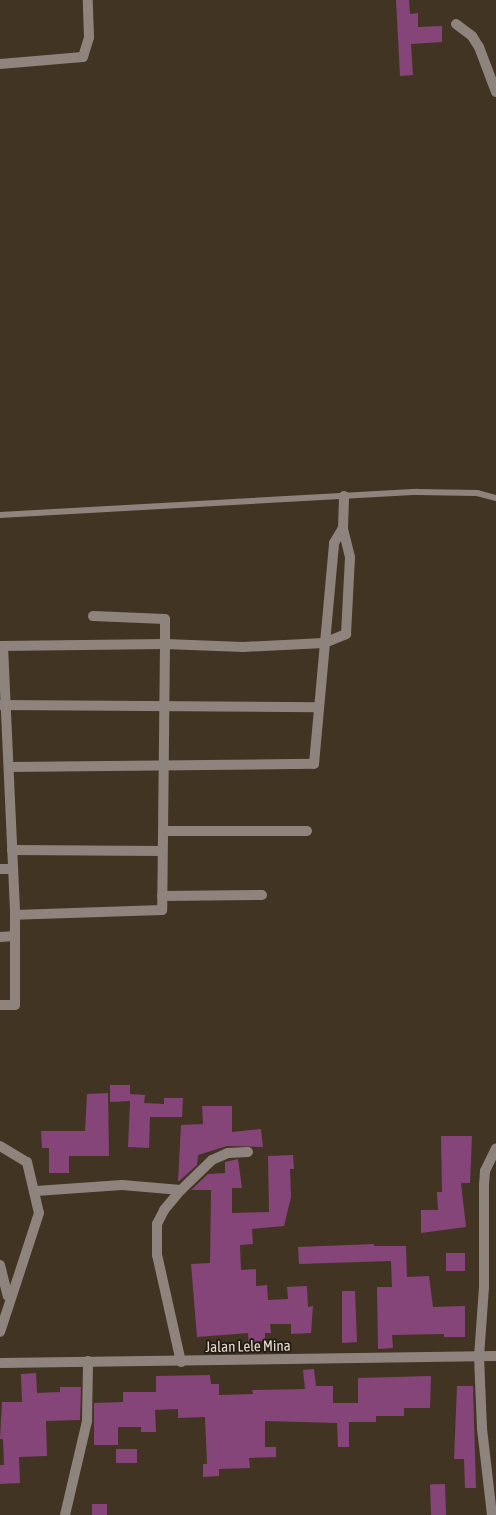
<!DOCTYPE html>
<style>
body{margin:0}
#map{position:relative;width:496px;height:1515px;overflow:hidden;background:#423422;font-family:"Asap Condensed",sans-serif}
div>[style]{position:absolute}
.building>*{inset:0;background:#854578;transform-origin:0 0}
.lane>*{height:6px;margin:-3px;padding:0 3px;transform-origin:3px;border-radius:3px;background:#8e847d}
.street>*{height:10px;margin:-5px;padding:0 5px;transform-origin:5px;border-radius:5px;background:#8e847d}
span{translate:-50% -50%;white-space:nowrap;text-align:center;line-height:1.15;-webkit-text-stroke:4px #241d15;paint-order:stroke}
.street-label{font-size:15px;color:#e2d9ce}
</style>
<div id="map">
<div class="building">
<i style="clip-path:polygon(396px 0,409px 0,410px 14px,418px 13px,418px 27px,442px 26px,442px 42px,411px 44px,413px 75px,400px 76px)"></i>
<i style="clip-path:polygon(110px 1085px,130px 1085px,130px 1094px,145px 1095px,144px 1103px,164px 1104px,164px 1098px,183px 1098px,182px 1117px,150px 1117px,149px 1148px,128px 1147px,130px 1101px,110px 1102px)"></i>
<i style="clip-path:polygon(108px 1093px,109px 1156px,69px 1156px,69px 1173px,49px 1173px,49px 1148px,42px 1148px,41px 1131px,85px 1131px,87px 1094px)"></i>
<i style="clip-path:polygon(202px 1106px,232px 1106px,232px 1132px,261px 1129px,263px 1147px,227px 1146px,198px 1155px,197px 1165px,178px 1182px,181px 1125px,203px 1124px)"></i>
<i style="clip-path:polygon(441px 1136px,472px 1136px,470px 1183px,461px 1183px,466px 1227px,421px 1233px,421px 1210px,438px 1210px,437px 1192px,442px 1192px)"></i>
<i style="clip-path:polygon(293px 1155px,294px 1169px,290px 1169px,291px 1197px,284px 1226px,252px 1229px,253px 1244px,240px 1245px,241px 1270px,256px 1269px,256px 1286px,267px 1285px,268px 1300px,288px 1299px,287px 1287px,307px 1286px,308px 1307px,313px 1306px,311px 1333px,291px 1334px,291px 1324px,270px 1324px,271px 1333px,265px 1333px,265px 1341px,258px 1341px,259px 1352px,249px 1353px,248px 1333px,197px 1337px,191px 1264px,210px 1263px,211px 1190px,191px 1190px,208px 1174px,225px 1173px,225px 1162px,238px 1159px,242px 1188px,232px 1188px,232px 1213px,269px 1212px,268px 1156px)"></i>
<i style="clip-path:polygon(374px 1244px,374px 1246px,406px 1246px,407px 1277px,429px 1276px,433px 1307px,465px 1306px,465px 1337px,444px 1337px,444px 1334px,392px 1335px,393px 1348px,378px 1349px,377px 1287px,392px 1287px,391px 1261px,299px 1264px,298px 1247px)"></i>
<i style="left:465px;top:1253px;width:18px;height:19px;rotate:90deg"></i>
<i style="clip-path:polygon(342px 1291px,355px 1291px,357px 1342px,342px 1343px)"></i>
<i style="clip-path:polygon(314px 1369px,316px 1386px,333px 1386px,333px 1403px,358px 1403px,358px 1378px,431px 1376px,430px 1408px,404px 1408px,404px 1416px,376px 1416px,376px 1422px,349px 1422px,349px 1447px,338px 1447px,337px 1423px,265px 1421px,265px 1447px,276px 1447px,276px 1457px,249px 1458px,250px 1468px,219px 1469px,219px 1476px,203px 1477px,203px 1464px,207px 1464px,205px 1417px,178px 1418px,178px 1409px,155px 1410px,156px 1432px,141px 1432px,141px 1427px,118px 1427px,118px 1445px,94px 1445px,94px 1403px,123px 1402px,123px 1392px,156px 1392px,156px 1376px,210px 1375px,211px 1384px,219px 1384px,219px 1395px,253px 1394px,252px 1390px,305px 1389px,303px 1370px)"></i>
<i style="clip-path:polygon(36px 1373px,37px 1393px,60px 1392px,60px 1387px,81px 1387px,80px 1420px,46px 1421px,47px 1456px,19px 1457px,20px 1483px,0 1484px,0 1465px,4px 1465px,3px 1439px,0 1439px,2px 1402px,22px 1402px,21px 1374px)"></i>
<i style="clip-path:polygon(457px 1386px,473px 1386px,476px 1488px,465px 1488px,464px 1459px,454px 1459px)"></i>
<i style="left:116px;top:1449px;width:21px;height:14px"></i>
<i style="left:445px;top:1484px;width:31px;height:15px;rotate:88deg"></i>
<i style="left:92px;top:1504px;width:15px;height:11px"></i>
</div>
<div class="lane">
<i style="left:0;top:515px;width:418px;rotate:-3.2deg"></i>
<i style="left:417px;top:492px;width:60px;rotate:1deg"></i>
<i style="left:477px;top:493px;width:20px;rotate:15deg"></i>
</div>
<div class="street">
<i style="left:456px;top:24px;width:20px;rotate:37deg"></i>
<i style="left:472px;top:36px;width:13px;rotate:58deg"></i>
<i style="left:479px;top:47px;width:48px;rotate:69.3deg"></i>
<i style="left:0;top:64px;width:83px;rotate:-4.8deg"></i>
<i style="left:83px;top:57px;width:21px;rotate:-73deg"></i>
<i style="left:89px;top:37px;width:37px;rotate:-92deg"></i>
<i style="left:93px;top:616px;width:72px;rotate:2.4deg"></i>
<i style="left:165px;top:619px;width:25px;rotate:90deg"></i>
<i style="left:165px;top:644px;width:78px;rotate:2.2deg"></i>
<i style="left:243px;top:647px;width:81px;rotate:-2.8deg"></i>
<i style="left:324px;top:643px;width:24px;rotate:-22deg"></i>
<i style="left:346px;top:634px;width:77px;rotate:-87deg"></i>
<i style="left:350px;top:557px;width:30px;rotate:-104deg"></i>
<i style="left:343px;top:528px;width:32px;rotate:-88deg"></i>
<i style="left:0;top:646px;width:165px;rotate:-0.7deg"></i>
<i style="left:165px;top:644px;width:266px;rotate:90.6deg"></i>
<i style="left:162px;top:910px;width:147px;rotate:178.1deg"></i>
<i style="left:15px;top:915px;width:90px;rotate:90deg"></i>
<i style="left:15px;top:1005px;width:15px;rotate:180deg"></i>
<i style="left:3px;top:646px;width:269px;rotate:87.4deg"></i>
<i style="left:0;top:705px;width:319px;rotate:0.4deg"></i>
<i style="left:9px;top:767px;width:305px;rotate:-0.6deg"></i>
<i style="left:314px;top:764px;width:222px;rotate:-84.8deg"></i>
<i style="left:334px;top:543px;width:17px;rotate:-59deg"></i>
<i style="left:163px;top:831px;width:144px"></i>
<i style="left:12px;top:850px;width:150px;rotate:0.4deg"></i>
<i style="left:0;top:869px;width:13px"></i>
<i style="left:162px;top:896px;width:100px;rotate:-0.6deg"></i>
<i style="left:0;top:937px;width:15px;rotate:-4deg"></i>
<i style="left:0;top:1146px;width:31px;rotate:31deg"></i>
<i style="left:27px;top:1162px;width:52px;rotate:76.8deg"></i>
<i style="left:39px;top:1213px;width:125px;rotate:108.1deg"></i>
<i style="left:36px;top:1191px;width:86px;rotate:-4deg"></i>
<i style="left:122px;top:1185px;width:59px;rotate:4.8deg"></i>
<i style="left:0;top:1265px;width:32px;rotate:76deg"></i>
<i style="left:181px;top:1362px;width:110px;rotate:-102.6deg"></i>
<i style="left:157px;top:1255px;width:31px;rotate:-90deg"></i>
<i style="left:157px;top:1224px;width:16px;rotate:-63deg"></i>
<i style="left:164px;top:1210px;width:26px;rotate:-50deg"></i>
<i style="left:181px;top:1190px;width:43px;rotate:-44.1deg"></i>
<i style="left:212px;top:1160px;width:17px;rotate:-24deg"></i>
<i style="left:228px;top:1153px;width:20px;rotate:-3deg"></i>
<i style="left:0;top:1363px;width:496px;rotate:-0.8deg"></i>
<i style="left:65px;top:1515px;width:97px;rotate:-76.8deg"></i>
<i style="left:87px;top:1421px;width:60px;rotate:-89deg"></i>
<i style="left:492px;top:1515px;width:88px;rotate:-96.6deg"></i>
<i style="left:482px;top:1428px;width:71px;rotate:-92.4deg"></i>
<i style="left:479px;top:1357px;width:70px;rotate:-85.9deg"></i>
<i style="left:484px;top:1287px;width:102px;rotate:-90deg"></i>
<i style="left:484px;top:1185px;width:14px;rotate:-86deg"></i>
<i style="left:485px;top:1171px;width:25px;rotate:-64deg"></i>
</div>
<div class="street-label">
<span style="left:248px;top:1346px;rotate:-1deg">Jalan Lele Mina</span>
</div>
</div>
